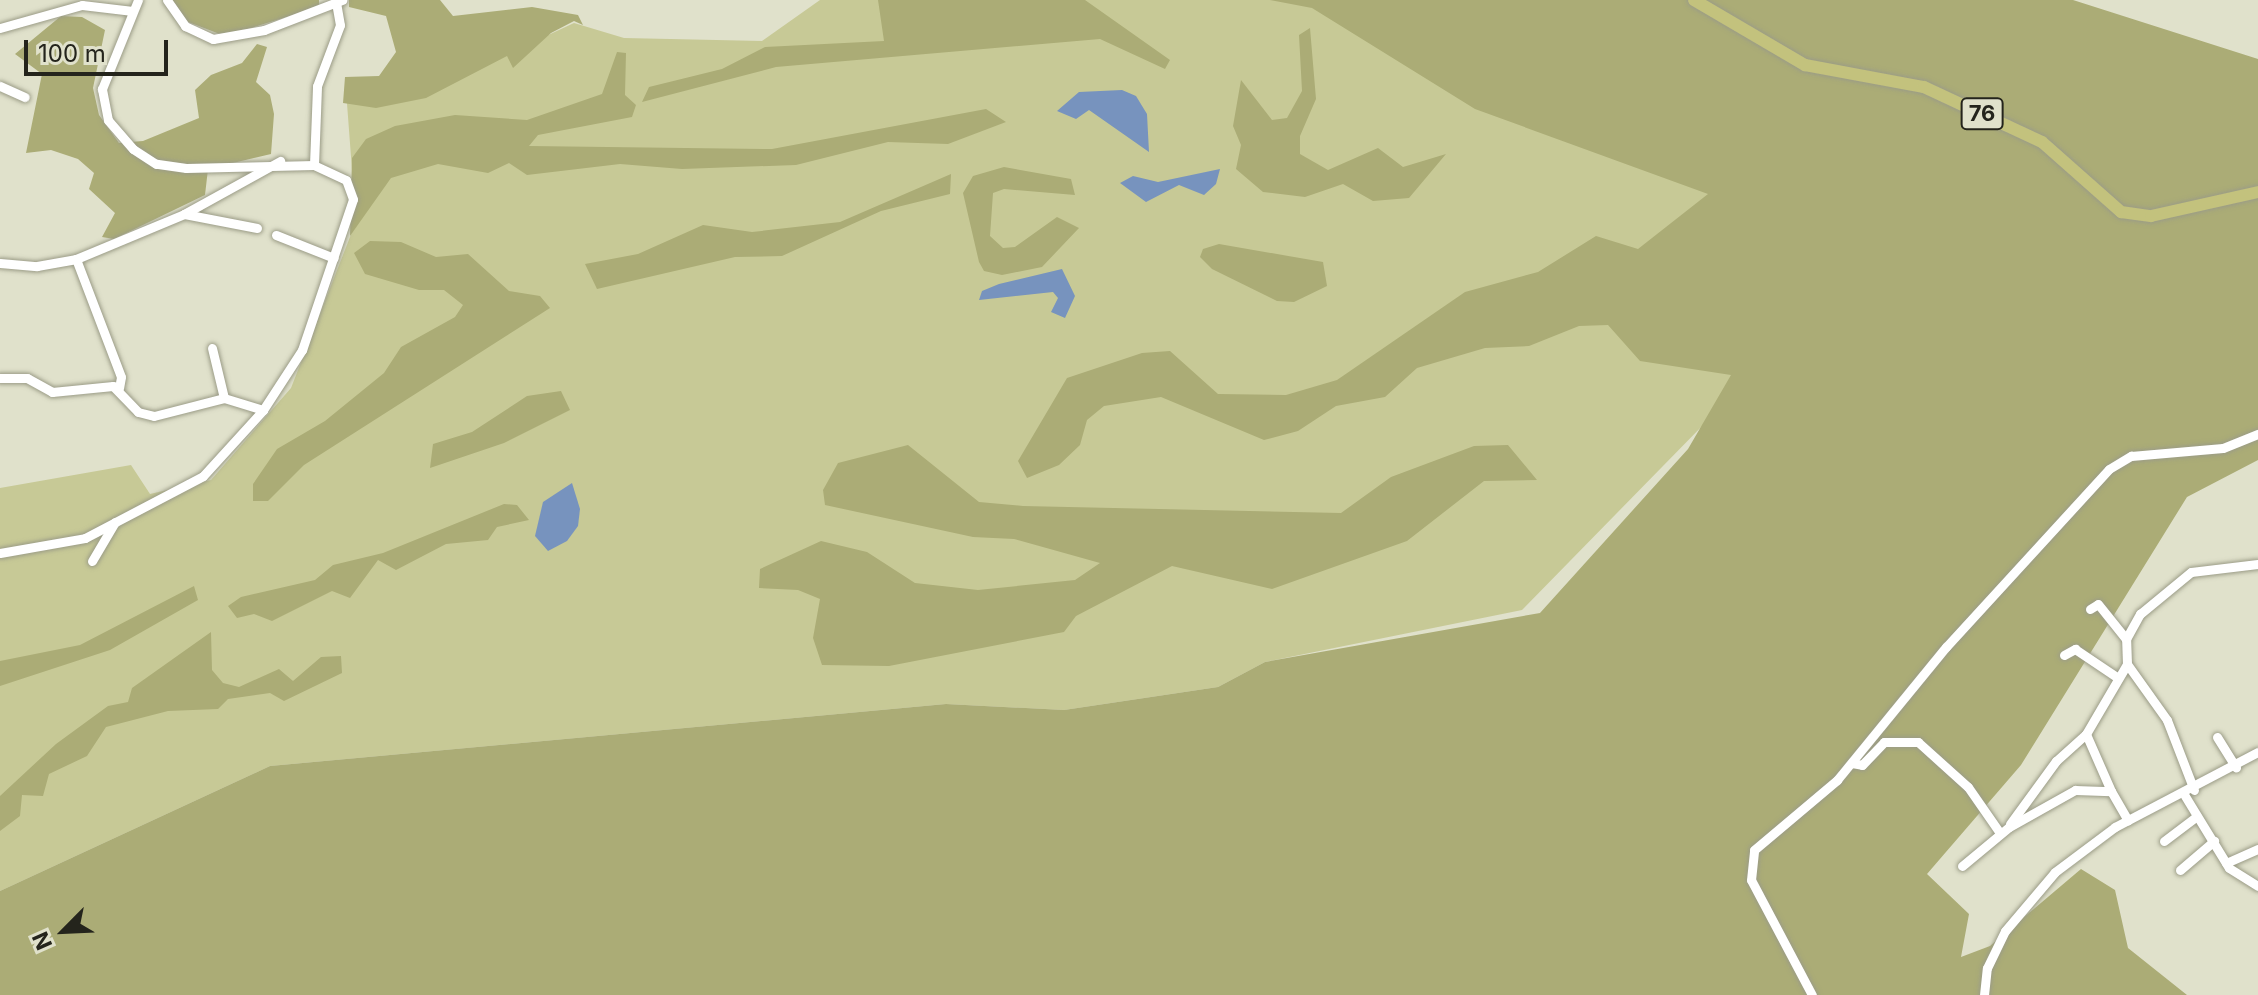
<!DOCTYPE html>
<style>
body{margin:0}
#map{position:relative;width:2258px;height:995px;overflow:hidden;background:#e0e1cb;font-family:Inter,sans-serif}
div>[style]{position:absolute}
.green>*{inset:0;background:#c7c996}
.forest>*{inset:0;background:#abac76}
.water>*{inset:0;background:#7793be}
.roads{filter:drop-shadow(0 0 2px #9b9c87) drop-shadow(0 0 2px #9b9c87)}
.minor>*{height:9px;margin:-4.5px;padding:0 4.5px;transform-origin:4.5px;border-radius:4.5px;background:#fff}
.major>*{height:12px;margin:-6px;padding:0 6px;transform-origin:6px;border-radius:6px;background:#c3c27d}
span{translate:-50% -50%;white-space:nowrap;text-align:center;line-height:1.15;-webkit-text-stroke:6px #e0e1cb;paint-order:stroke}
.shield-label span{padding:2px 6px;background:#e0e1cb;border:2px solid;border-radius:6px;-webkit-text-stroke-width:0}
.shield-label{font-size:22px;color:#24241c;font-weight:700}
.north{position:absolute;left:24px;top:891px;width:80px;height:80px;-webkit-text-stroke:6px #e0e1cb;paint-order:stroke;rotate:246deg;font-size:22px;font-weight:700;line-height:32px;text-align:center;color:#24241c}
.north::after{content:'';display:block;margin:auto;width:28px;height:36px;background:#24241c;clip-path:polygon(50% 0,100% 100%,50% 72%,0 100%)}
.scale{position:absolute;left:24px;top:40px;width:144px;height:36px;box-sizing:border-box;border:4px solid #24241c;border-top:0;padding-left:10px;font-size:24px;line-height:28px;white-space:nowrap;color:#24241c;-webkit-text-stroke:6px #e0e1cb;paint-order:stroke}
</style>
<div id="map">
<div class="green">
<i style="clip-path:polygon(820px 0,1295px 0,1717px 190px,1756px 371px,1522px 610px,1265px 662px,1218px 687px,1064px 710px,946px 704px,270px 766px,0 891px,0 488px,131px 465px,150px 494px,211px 480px,291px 388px,366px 196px,352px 170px,345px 77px,419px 95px,574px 23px,624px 38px,762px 41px)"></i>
</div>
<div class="forest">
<i style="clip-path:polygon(169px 0,319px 0,319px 7px,225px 36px,183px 20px)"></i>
<i style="clip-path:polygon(349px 0,440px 0,453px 16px,532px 7px,578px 15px,583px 25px,574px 21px,551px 33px,513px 68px,507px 56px,426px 98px,376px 108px,343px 103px,345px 77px,379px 76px,396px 52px,386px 16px,349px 7px)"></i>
<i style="clip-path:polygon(878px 0,1085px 0,1170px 60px,1165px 69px,1100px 39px,776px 67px,642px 102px,649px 87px,722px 69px,765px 47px,884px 41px)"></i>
<i style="clip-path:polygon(1270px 0,2073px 0,2258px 59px,2258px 460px,2187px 497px,2021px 765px,1927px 874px,1969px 914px,1961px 957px,1990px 946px,2081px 869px,2115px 890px,2128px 948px,2187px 995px,0 995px,0 891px,270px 766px,946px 704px,1064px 710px,1218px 687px,1265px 662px,1540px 613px,1688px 449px,1731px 375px,1640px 361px,1608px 325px,1579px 326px,1529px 346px,1485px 348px,1417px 368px,1385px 397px,1336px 406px,1298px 431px,1264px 440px,1161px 397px,1104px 406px,1087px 420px,1080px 445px,1059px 465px,1027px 478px,1018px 461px,1067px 378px,1142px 353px,1170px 351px,1218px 394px,1286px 395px,1337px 380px,1465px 292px,1538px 272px,1596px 236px,1638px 249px,1708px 194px,1475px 109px,1312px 8px)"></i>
<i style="clip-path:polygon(61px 16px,82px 17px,105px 30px,93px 88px,99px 115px,119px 143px,143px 141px,199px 118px,195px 90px,211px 75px,242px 63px,257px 44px,267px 47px,256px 82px,270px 95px,274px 114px,271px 154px,208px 169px,205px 195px,114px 239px,102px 237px,115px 213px,89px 189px,94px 173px,78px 159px,51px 150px,26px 153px,42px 74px,15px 54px)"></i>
<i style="clip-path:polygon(1310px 28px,1316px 99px,1300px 136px,1300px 154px,1328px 170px,1378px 148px,1403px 167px,1446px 154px,1409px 198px,1373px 201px,1343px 184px,1305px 197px,1263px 192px,1236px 169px,1241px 145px,1233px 126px,1241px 80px,1272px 120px,1287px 118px,1302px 91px,1299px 35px)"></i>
<i style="clip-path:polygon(617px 52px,626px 53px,625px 95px,636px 105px,632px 117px,538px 135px,529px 146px,772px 149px,986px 109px,1006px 122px,948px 144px,888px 142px,796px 165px,682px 169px,620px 164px,527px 175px,509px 163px,488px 173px,438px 164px,391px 178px,350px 236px,352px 158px,366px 139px,395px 126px,455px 115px,527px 120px,602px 94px)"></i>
<i style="clip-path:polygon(1004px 167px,1071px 179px,1075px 195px,1004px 189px,993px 193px,990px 236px,1003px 248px,1015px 247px,1057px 217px,1079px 228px,1042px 267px,1002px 275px,984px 271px,979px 262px,963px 193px,973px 176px)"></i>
<i style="clip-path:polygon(951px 174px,950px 194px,881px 211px,782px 256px,735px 257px,597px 289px,585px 264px,638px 254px,703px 225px,752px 232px,840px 222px)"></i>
<i style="clip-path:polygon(370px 241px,401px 242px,436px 257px,468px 254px,509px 291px,540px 296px,550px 308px,304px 465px,268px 501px,253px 501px,253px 484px,277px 449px,325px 421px,384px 373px,401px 347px,455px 317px,463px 305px,444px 290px,419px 290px,365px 274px,354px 253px)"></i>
<i style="clip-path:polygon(1219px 244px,1323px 262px,1327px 286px,1294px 302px,1277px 301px,1212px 269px,1200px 257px,1203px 249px)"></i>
<i style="clip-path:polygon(561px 391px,570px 410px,504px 443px,430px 468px,433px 444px,472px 432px,527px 396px)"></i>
<i style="clip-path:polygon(908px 445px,979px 502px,1023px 506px,1341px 513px,1391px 477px,1474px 446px,1508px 445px,1537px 480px,1484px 481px,1407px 541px,1272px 589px,1172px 566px,1076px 616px,1064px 632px,889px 666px,822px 665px,813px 638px,820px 599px,798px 590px,759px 588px,760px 569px,821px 541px,867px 552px,915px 583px,978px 590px,1075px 580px,1100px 563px,1014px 539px,973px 537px,825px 505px,823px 490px,838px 463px)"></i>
<i style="clip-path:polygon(504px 504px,517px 505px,529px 520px,497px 527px,488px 540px,446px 544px,396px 570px,378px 560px,350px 598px,332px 591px,272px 621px,254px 614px,237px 618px,228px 606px,241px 597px,315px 580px,333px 565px,383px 553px)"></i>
<i style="clip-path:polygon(194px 586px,198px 600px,110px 650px,0 686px,0 661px,80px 645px)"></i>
<i style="clip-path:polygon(211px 632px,212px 670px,223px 683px,239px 687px,279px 669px,293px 681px,321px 657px,341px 656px,342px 673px,284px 701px,270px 693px,228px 699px,218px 709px,168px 711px,106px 727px,87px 756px,49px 774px,43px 796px,22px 795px,20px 816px,0 831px,0 796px,56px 744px,108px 706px,128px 702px,132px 688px)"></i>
</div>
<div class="water">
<i style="clip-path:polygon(1122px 90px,1136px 96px,1147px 114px,1149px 152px,1089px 110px,1076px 119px,1057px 111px,1079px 92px)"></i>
<i style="clip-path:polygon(1220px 169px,1216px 184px,1204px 195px,1179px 185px,1146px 202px,1120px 183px,1133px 176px,1158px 182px)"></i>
<i style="clip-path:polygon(1062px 269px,1075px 296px,1065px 318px,1051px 312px,1058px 298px,1053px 292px,979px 300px,982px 291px,999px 284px)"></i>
<i style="clip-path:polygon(572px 483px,580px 509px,578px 526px,567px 541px,548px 551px,535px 536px,543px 502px)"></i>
</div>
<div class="roads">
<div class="minor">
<i style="left:167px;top:0;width:32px;rotate:55deg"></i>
<i style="left:185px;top:26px;width:31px;rotate:25deg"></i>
<i style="left:213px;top:39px;width:52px;rotate:-10deg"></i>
<i style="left:264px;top:30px;width:84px;rotate:-21deg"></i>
<i style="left:0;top:28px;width:85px;rotate:-15.7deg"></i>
<i style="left:82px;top:5px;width:51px;rotate:6.7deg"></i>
<i style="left:0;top:86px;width:27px;rotate:24deg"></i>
<i style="left:314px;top:165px;width:79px;rotate:-87.8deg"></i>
<i style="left:317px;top:86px;width:65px;rotate:-69.3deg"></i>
<i style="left:340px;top:25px;width:23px;rotate:-100deg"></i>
<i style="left:257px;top:228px;width:74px;rotate:-169.1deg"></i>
<i style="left:184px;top:214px;width:110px;rotate:-28.9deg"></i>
<i style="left:276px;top:235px;width:62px;rotate:21.6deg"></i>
<i style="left:76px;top:259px;width:126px;rotate:69.1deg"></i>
<i style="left:121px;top:377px;width:11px;rotate:100deg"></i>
<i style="left:0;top:263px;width:37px;rotate:5deg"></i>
<i style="left:37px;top:266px;width:40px;rotate:-10deg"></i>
<i style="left:76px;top:259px;width:117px;rotate:-22.6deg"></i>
<i style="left:212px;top:348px;width:51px;rotate:76.5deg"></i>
<i style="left:0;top:378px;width:27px"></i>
<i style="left:27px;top:378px;width:29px;rotate:29deg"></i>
<i style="left:52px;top:392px;width:61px;rotate:-5.6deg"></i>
<i style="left:113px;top:386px;width:36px;rotate:46deg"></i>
<i style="left:138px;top:412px;width:16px;rotate:14deg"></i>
<i style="left:154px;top:416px;width:72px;rotate:-14.4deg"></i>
<i style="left:224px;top:398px;width:41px;rotate:17.1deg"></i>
<i style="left:0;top:553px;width:86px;rotate:-10deg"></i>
<i style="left:85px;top:538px;width:133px;rotate:-27.7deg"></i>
<i style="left:203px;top:476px;width:89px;rotate:-47.7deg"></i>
<i style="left:263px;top:410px;width:72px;rotate:-57deg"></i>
<i style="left:302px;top:350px;width:159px;rotate:-71.3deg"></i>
<i style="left:353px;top:199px;width:20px;rotate:-110deg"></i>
<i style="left:346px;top:180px;width:35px;rotate:-155deg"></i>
<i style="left:314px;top:165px;width:128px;rotate:178.7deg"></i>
<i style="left:186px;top:168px;width:30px;rotate:-172deg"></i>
<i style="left:156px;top:164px;width:27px;rotate:-147deg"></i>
<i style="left:133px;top:149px;width:38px;rotate:-131deg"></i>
<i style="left:108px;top:120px;width:32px;rotate:-101deg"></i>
<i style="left:102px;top:89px;width:96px;rotate:-68deg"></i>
<i style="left:92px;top:561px;width:45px;rotate:-59.5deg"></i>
<i style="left:2090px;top:609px;width:9px;rotate:-32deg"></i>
<i style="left:2098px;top:604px;width:45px;rotate:51.3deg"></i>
<i style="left:2064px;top:655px;width:13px;rotate:-29deg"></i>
<i style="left:2075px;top:649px;width:52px;rotate:34deg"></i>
<i style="left:2086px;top:734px;width:62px;rotate:66.3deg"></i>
<i style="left:2217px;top:737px;width:36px;rotate:58deg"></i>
<i style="left:1852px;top:763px;width:10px;rotate:11deg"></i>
<i style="left:1862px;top:765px;width:32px;rotate:-46deg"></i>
<i style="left:1884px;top:742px;width:34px"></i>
<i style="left:1918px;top:742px;width:67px;rotate:42deg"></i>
<i style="left:1968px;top:787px;width:56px;rotate:55.2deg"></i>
<i style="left:2194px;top:790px;width:75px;rotate:-111.1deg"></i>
<i style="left:2167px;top:720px;width:69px;rotate:-125.5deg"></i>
<i style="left:2127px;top:664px;width:25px;rotate:-92deg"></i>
<i style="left:2126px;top:639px;width:29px;rotate:-61deg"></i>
<i style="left:2140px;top:614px;width:66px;rotate:-39.5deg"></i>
<i style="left:2191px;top:572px;width:67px;rotate:-6.8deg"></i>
<i style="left:2185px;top:796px;width:84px;rotate:58.6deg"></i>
<i style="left:2229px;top:868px;width:34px;rotate:32deg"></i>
<i style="left:2010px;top:824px;width:78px;rotate:-53.9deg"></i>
<i style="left:2056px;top:761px;width:40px;rotate:-42deg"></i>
<i style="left:2086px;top:734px;width:81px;rotate:-59.6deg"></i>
<i style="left:2164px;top:841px;width:41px;rotate:-37.1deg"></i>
<i style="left:2226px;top:863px;width:35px;rotate:-24deg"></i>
<i style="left:1962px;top:866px;width:61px;rotate:-39.7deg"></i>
<i style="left:2009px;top:827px;width:76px;rotate:-29.3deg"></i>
<i style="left:2075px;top:790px;width:36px;rotate:2deg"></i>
<i style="left:2111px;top:791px;width:34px;rotate:60deg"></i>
<i style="left:2180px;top:870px;width:45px;rotate:-40.5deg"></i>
<i style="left:1812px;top:995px;width:130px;rotate:-117.9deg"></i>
<i style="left:1751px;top:880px;width:30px;rotate:-84deg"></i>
<i style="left:1754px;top:850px;width:109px;rotate:-40.1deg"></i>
<i style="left:1837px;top:780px;width:172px;rotate:-50.7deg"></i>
<i style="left:1946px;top:647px;width:241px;rotate:-47.5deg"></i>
<i style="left:2109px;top:469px;width:26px;rotate:-31deg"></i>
<i style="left:2131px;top:456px;width:92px;rotate:-5deg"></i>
<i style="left:2223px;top:448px;width:38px;rotate:-22deg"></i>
<i style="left:1984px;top:995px;width:27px;rotate:-84deg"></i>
<i style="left:1987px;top:968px;width:41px;rotate:-64.1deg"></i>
<i style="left:2005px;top:931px;width:77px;rotate:-49.7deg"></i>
<i style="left:2055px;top:872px;width:75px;rotate:-36.9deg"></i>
<i style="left:2115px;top:827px;width:161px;rotate:-27.7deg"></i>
</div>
<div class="major">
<i style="left:1694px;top:0;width:129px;rotate:30.4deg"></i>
<i style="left:1805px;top:65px;width:121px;rotate:10.5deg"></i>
<i style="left:1924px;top:87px;width:130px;rotate:25deg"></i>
<i style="left:2042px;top:142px;width:106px;rotate:41.5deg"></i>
<i style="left:2121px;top:212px;width:30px;rotate:8deg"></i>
<i style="left:2151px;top:216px;width:110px;rotate:-12.6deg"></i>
</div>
</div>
<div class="shield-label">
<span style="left:1982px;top:114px">76</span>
</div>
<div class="north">N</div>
<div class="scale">100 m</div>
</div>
